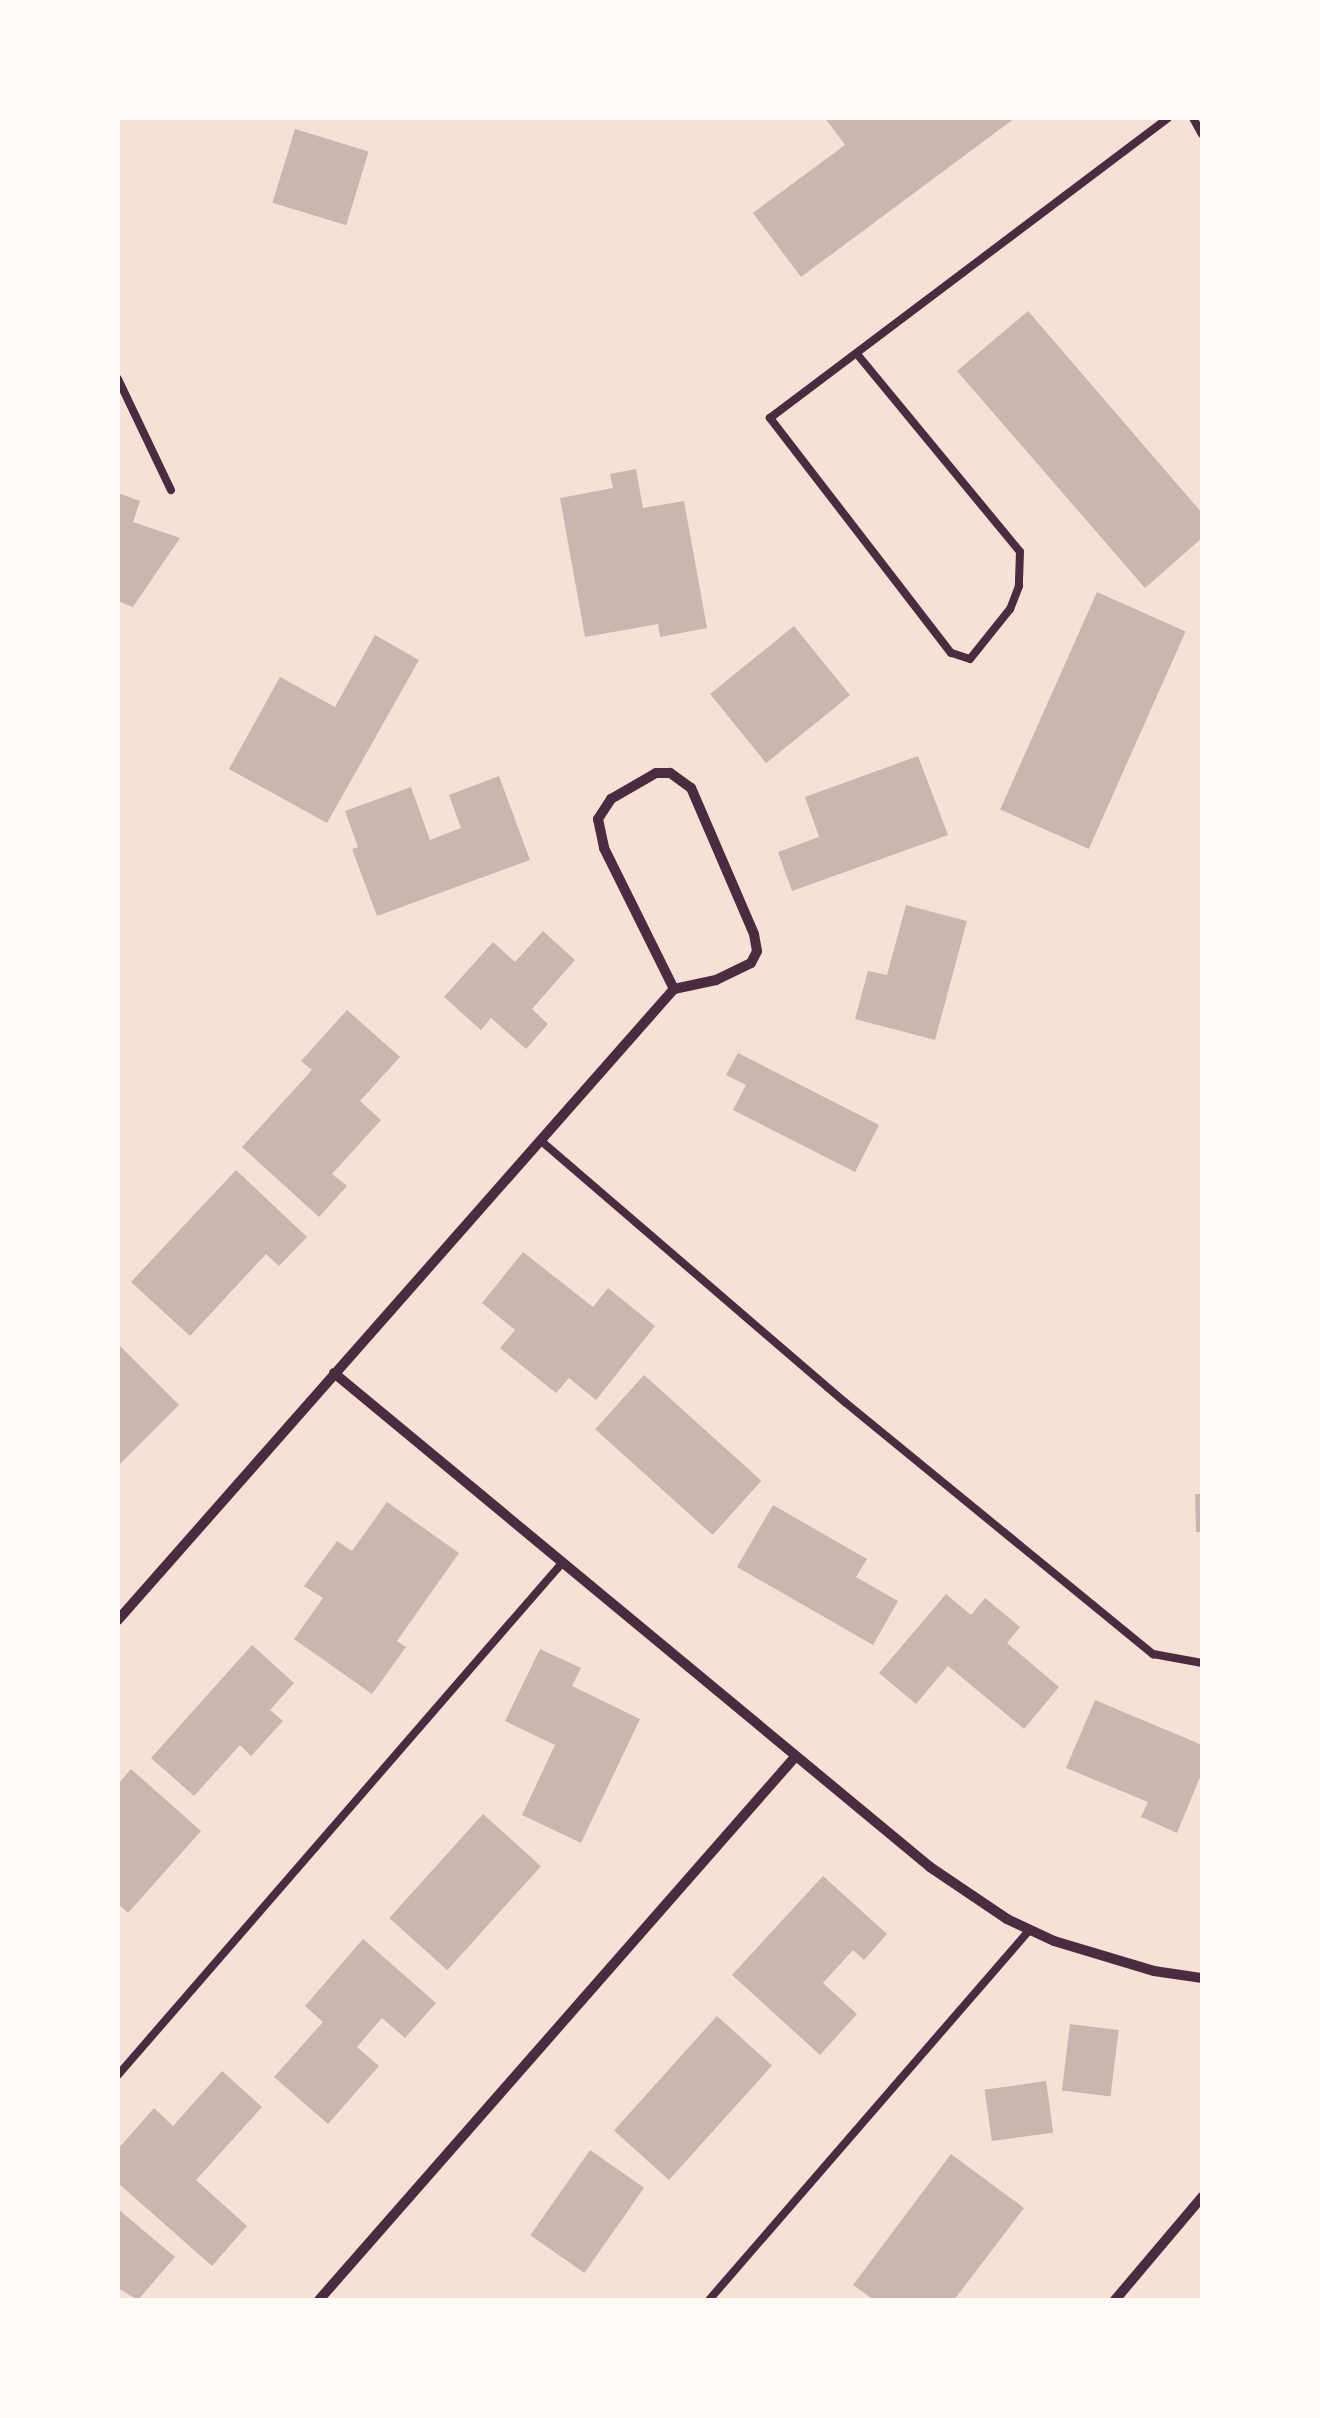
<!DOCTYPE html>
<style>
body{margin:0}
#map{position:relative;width:1320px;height:2418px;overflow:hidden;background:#f7e1d7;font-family:Spectral,serif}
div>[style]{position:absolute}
.building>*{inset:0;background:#ccb4b1;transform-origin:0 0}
.service>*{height:8px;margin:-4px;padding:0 4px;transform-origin:4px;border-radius:4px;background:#4a2c40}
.minor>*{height:10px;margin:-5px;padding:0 5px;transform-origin:5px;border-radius:5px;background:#4a2c40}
span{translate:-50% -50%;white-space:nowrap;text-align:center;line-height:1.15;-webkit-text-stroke:10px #fffaf5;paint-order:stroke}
.frame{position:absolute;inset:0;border:120px solid #fffaf5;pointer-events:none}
</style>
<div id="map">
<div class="building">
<i style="clip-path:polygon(825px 118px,1015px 118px,801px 277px,753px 213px,845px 145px)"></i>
<i style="left:295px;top:129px;width:77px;height:77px;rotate:17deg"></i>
<i style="clip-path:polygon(1028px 311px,1202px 513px,1202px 538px,1145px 588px,957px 371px)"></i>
<i style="clip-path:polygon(636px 469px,643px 508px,684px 501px,707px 628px,660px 637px,658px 624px,585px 637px,560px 498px,613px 488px,610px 474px)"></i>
<i style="clip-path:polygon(118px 493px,140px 501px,133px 522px,180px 538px,133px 607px,118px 601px)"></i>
<i style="left:1097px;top:592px;width:97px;height:238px;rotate:24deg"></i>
<i style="left:794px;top:626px;width:89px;height:108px;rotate:51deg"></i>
<i style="clip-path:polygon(375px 635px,419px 660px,327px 823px,229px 769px,280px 677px,335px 707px)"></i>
<i style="clip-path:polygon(918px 756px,948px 835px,792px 891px,778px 852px,819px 837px,805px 797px)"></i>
<i style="clip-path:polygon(499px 776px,530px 860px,377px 916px,352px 849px,358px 847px,345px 811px,411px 787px,430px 840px,461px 828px,449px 795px)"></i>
<i style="clip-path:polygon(906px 905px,967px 921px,935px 1040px,855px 1019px,868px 971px,887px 975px)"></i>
<i style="clip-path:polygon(543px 931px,575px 960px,532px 1009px,548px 1024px,526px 1049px,491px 1018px,481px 1030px,444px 997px,493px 942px,515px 962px)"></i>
<i style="clip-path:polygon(347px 1010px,400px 1057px,360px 1101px,381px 1120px,332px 1174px,347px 1186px,319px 1217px,242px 1147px,312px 1070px,301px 1061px)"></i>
<i style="clip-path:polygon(738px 1053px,879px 1125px,855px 1172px,733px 1110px,746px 1085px,726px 1075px)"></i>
<i style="clip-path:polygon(236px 1170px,307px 1237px,279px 1266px,266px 1254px,190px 1336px,131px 1282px)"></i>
<i style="clip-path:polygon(523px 1252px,593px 1307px,608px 1288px,655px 1326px,596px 1400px,569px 1378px,556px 1393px,500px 1348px,515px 1330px,482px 1303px)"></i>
<i style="clip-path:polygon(118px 1344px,179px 1405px,118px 1466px)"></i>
<i style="left:644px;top:1375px;width:158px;height:73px;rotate:42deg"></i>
<i style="clip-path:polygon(1195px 1494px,1202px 1494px,1202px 1532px,1196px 1532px)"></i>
<i style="clip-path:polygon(387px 1502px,459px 1553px,397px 1641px,406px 1647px,372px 1694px,294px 1639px,323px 1598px,304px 1586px,337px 1541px,352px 1551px)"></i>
<i style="clip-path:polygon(773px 1505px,867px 1559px,856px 1577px,898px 1601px,873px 1645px,737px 1567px)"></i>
<i style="clip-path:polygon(946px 1594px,971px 1615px,985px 1598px,1020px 1627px,1007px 1643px,1059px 1687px,1024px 1729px,948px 1666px,916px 1704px,879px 1673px)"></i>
<i style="clip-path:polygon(252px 1645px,294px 1683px,270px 1710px,283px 1721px,251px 1756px,240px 1745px,194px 1796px,151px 1758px)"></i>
<i style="clip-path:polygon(540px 1649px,581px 1668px,572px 1686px,640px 1719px,581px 1843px,522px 1815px,555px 1745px,505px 1721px)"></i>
<i style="clip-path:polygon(1095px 1700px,1202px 1745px,1202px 1772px,1177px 1833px,1141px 1817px,1148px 1802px,1066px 1768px)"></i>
<i style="clip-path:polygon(131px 1769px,201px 1831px,128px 1913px,118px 1904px,118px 1784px)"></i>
<i style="left:483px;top:1814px;width:78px;height:140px;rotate:42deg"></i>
<i style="clip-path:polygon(823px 1876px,887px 1934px,864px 1960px,853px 1950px,823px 1983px,857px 2014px,820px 2055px,732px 1975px)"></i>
<i style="clip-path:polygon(363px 1939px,436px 2003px,405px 2038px,382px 2018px,357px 2047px,379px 2066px,328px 2124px,274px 2077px,323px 2022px,305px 2006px)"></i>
<i style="left:717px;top:2016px;width:74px;height:154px;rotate:42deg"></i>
<i style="left:1070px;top:2024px;width:49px;height:67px;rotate:7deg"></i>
<i style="clip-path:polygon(222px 2071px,262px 2107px,196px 2180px,247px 2226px,212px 2266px,118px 2183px,118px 2149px,154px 2108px,173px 2126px)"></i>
<i style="left:1046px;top:2081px;width:52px;height:62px;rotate:82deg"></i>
<i style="left:590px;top:2150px;width:66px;height:104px;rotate:35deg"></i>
<i style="clip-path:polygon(951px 2154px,1024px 2208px,954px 2300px,874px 2300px,853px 2285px)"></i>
<i style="clip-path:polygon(118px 2209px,175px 2257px,138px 2300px,118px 2288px)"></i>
</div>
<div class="service">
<i style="left:1193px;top:118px;width:18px;rotate:61deg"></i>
<i style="left:857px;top:354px;width:256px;rotate:50.5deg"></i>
<i style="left:1020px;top:552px;width:34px;rotate:92deg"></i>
<i style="left:1019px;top:586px;width:25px;rotate:111deg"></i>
<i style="left:1010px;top:609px;width:64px;rotate:128.7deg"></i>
<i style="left:970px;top:659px;width:20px;rotate:-162deg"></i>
<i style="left:951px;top:653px;width:297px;rotate:-127.6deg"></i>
<i style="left:770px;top:418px;width:498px;rotate:-37deg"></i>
<i style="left:118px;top:379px;width:123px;rotate:64.5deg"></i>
<i style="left:540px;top:1140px;width:403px;rotate:40.7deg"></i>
<i style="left:846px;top:1403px;width:397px;rotate:39.3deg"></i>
<i style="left:1153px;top:1654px;width:50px;rotate:10.4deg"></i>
<i style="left:118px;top:2075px;width:678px;rotate:-49.07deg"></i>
<i style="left:709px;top:2300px;width:490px;rotate:-49.1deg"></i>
</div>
<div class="minor">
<i style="left:334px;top:1373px;width:774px;rotate:39.65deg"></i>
<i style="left:930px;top:1867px;width:93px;rotate:34deg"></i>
<i style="left:1007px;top:1919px;width:52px;rotate:25.1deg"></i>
<i style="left:1054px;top:1941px;width:104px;rotate:16.7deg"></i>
<i style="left:1154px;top:1971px;width:49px;rotate:8.3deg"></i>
<i style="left:118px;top:1620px;width:841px;rotate:-48.62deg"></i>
<i style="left:674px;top:989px;width:43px;rotate:-12.1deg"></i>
<i style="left:716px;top:980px;width:39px;rotate:-26deg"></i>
<i style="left:751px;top:963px;width:13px;rotate:-63deg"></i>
<i style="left:757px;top:951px;width:17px;rotate:-100deg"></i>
<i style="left:754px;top:934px;width:159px;rotate:-113.3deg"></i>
<i style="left:691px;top:788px;width:26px;rotate:-144deg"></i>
<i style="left:670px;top:773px;width:14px;rotate:180deg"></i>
<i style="left:656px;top:773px;width:52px;rotate:150deg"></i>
<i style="left:611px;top:799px;width:24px;rotate:123deg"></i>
<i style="left:598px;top:819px;width:30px;rotate:78deg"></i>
<i style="left:604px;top:848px;width:157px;rotate:63.6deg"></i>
<i style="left:319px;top:2300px;width:722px;rotate:-48.76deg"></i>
<i style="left:1115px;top:2300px;width:135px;rotate:-49.8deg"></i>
</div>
<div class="frame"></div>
</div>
